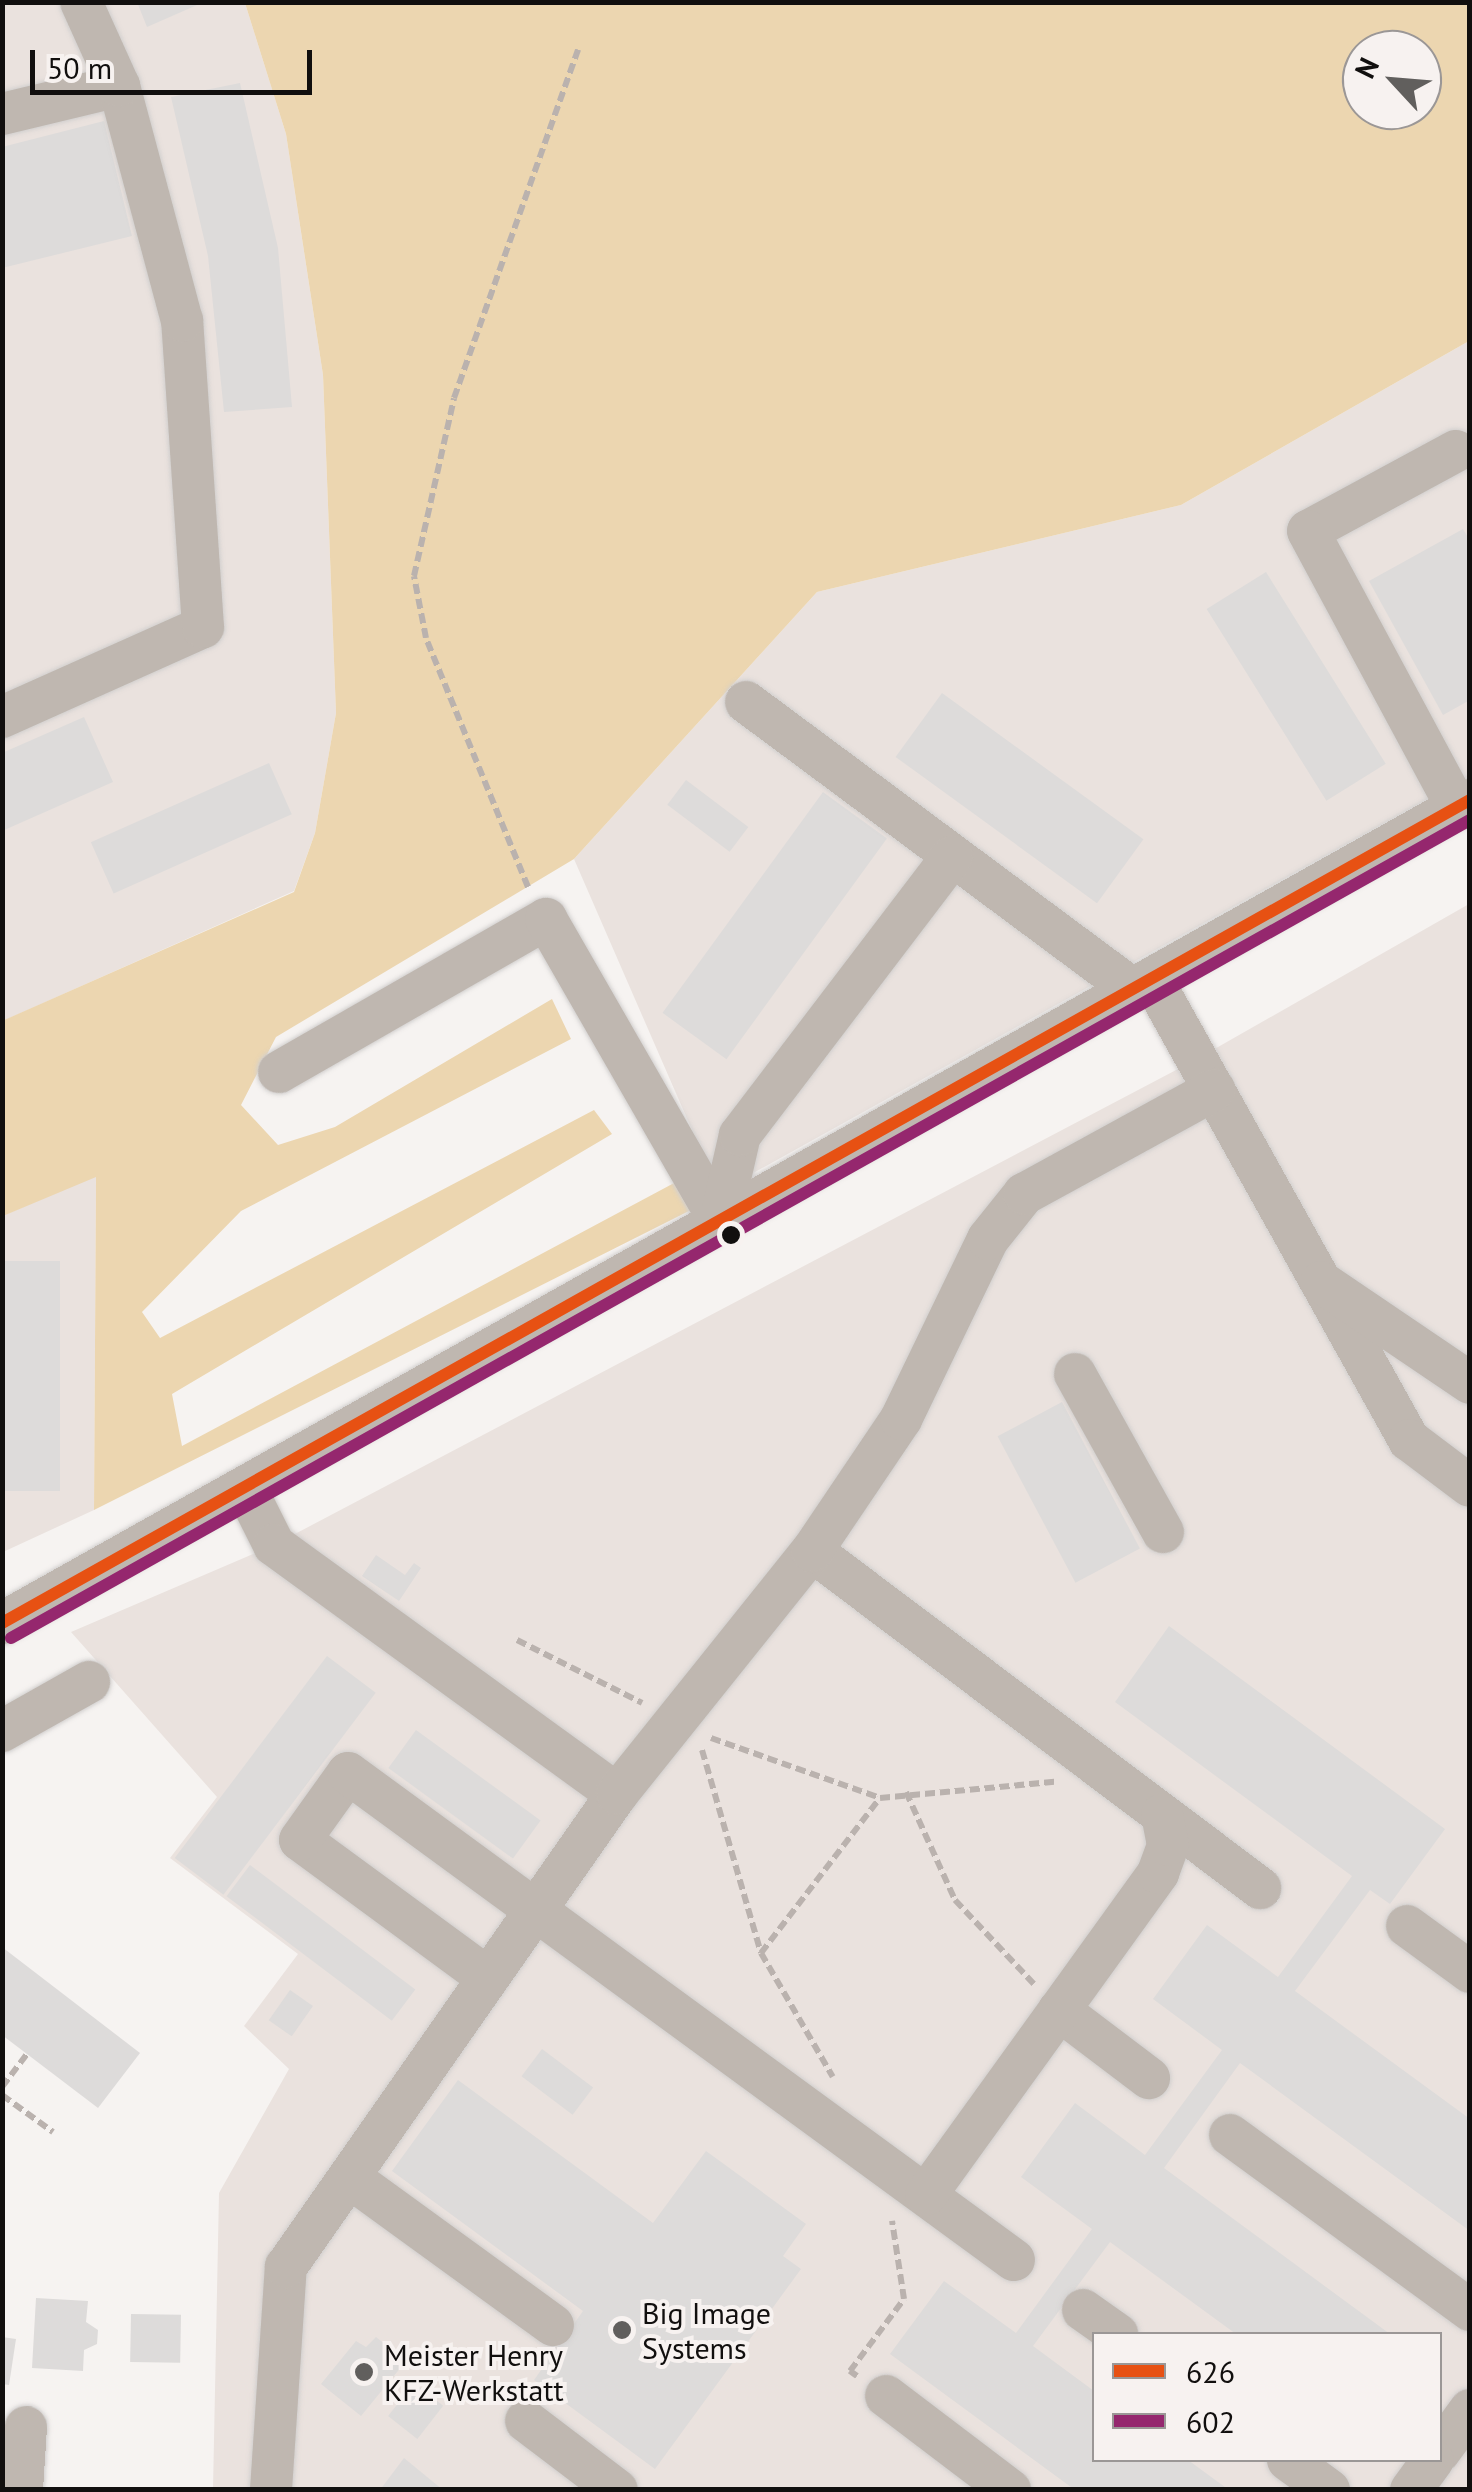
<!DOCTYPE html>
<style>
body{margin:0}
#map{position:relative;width:1472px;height:2492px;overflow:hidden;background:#f6f3f1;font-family:"PT Sans",sans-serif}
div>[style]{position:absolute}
.built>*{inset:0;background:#eae2de}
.green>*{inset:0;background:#ecd6b0}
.building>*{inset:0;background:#dddbda;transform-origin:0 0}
.path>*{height:6px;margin-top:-3px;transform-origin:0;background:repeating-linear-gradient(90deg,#bab2ae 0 10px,transparent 0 15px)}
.roads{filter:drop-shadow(0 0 2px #d1cfce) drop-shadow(0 0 2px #d1cfce)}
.minor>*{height:42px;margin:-21px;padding:0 21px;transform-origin:21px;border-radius:21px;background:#bfb7b0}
.bus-1>*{height:12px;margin:-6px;padding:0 6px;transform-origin:6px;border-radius:6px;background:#e75113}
.bus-2>*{height:12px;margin:-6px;padding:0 6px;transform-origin:6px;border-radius:6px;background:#95276e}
.dots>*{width:28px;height:28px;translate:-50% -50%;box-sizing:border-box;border:5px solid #f7f2f0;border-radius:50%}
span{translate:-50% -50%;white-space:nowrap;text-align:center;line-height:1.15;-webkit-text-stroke:8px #f7f2f0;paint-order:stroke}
.poi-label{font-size:30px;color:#110f0e}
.left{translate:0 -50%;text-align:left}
.frame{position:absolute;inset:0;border:5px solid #110f0e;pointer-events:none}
.legend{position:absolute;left:1092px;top:2332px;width:350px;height:130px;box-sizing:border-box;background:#f7f2f0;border:2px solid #9b9796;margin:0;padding:12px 18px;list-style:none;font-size:30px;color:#110f0e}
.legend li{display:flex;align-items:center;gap:20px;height:50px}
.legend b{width:50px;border:2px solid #9b9796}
.north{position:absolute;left:1342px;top:30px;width:100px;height:100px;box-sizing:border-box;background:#f7f2f0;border:2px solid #9b9796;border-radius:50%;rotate:296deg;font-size:28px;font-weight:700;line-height:40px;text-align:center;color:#110f0e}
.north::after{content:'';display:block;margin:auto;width:35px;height:45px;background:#615f5d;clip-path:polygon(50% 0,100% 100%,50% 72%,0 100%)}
.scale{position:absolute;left:30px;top:50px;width:282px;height:45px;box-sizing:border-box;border:5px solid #110f0e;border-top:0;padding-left:12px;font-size:30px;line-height:35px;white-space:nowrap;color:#110f0e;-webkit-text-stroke:8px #f7f2f0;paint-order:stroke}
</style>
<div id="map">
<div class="built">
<i style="clip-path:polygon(2px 3px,245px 3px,286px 134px,323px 375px,336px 713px,315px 833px,294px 891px,3px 1021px)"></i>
<i style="clip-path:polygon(1469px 341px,1469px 776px,719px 1192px,574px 859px,817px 592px,1181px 505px)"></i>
<i style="clip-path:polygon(evenodd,1469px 904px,1469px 2489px,213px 2489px,219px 2193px,289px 2069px,244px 2026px,298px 1954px,170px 1858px,217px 1797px,71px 1632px,274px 1545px,1197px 1059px,1469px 904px,1094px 2334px,1440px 2334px,1440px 2460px,1094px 2460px,1094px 2334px)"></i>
<i style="clip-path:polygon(96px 1176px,94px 1510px,3px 1552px,2px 1216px)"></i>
</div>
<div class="green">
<i style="clip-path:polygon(evenodd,245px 3px,1469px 3px,1469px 341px,1181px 505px,817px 592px,574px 859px,276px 1037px,241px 1105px,278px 1145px,335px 1127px,552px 999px,571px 1039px,241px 1211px,142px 1312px,160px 1338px,594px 1110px,612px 1134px,172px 1394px,182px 1446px,676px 1182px,691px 1210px,94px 1510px,96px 1177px,3px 1216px,2px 1021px,294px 892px,315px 833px,336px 713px,323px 375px,286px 134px,245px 3px,1362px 50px,1422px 50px,1422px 110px,1362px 110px,1362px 50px)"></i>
</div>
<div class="building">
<i style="clip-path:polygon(137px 2px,204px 2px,147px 27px)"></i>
<i style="clip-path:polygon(240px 83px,278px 248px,292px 407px,224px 412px,208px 256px,171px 97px)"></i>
<i style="clip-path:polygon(104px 121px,132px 236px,2px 268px,2px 147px)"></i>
<i style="clip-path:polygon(1463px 529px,1470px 541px,1470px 700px,1443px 715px,1369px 581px)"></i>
<i style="left:1266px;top:572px;width:226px;height:70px;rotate:58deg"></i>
<i style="left:942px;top:693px;width:249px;height:79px;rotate:36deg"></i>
<i style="clip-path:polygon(84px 717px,113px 782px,2px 831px,2px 753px)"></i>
<i style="left:269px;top:763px;width:56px;height:195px;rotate:66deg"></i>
<i style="left:686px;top:780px;width:78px;height:31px;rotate:37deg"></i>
<i style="left:823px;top:792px;width:79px;height:273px;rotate:36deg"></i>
<i style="left:2px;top:1261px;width:58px;height:230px"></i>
<i style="left:1062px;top:1402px;width:166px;height:73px;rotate:62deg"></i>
<i style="clip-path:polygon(376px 1555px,405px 1575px,414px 1563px,421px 1568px,399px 1601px,362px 1576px)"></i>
<i style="clip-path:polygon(1169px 1626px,1445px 1829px,1390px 1904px,1370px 1890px,1295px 1991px,1470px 2119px,1470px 2231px,1240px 2063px,1164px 2168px,1390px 2334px,1236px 2334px,1110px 2242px,1033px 2346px,1094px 2391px,1094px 2460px,1188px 2460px,1229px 2490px,1075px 2490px,890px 2354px,944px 2281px,1016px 2333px,1092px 2229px,1021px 2177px,1075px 2103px,1145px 2155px,1222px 2050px,1153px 1999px,1207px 1925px,1278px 1977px,1352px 1876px,1115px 1702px)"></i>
<i style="left:327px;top:1656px;width:61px;height:253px;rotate:37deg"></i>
<i style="left:416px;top:1730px;width:154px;height:47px;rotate:36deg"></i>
<i style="left:250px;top:1865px;width:207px;height:39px;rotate:37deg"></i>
<i style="clip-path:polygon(2px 1947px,140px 2053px,98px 2108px,2px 2035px)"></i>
<i style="left:290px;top:1990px;width:28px;height:37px;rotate:35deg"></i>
<i style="left:542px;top:2049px;width:64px;height:34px;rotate:37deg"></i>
<i style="clip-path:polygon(458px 2080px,653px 2223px,706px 2151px,806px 2224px,783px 2256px,801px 2269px,655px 2469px,534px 2380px,583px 2311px,392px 2171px)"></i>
<i style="clip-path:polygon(36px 2298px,88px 2301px,86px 2322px,98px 2330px,97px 2344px,84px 2350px,83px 2371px,32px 2368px)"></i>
<i style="left:131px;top:2314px;width:50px;height:48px;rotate:1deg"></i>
<i style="clip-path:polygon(2px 2337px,16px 2339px,9px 2385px,2px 2384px)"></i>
<i style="clip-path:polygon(376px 2337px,406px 2361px,361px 2416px,321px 2384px,356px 2341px,366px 2347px)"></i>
<i style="left:414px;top:2383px;width:37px;height:42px;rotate:38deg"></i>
<i style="clip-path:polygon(404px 2458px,443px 2490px,380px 2490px)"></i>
</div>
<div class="path">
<i style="left:528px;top:887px;width:269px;rotate:-112.3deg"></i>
<i style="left:426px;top:638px;width:63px;rotate:-101deg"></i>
<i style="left:414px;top:576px;width:182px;rotate:-77.3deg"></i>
<i style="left:454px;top:398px;width:370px;rotate:-70.4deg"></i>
<i style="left:517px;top:1640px;width:140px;rotate:26.7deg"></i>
<i style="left:711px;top:1738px;width:179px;rotate:19.5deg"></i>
<i style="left:702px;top:1750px;width:211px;rotate:73.8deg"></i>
<i style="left:761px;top:1953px;width:195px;rotate:-52.5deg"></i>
<i style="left:880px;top:1798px;width:175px;rotate:-5.3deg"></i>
<i style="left:906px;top:1792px;width:119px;rotate:65.6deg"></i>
<i style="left:955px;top:1900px;width:115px;rotate:46.8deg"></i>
<i style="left:761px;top:1953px;width:143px;rotate:59.9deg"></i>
<i style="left:2px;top:2087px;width:41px;rotate:-52.9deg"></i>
<i style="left:2px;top:2095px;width:63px;rotate:36deg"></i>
<i style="left:857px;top:2376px;width:9px;rotate:-144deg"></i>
<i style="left:850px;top:2371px;width:90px;rotate:-53.1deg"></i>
<i style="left:904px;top:2299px;width:79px;rotate:-98.7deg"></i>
</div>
<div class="roads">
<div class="minor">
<i style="left:2px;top:114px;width:120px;rotate:-13.5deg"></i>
<i style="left:1456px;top:451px;width:168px;rotate:151.6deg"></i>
<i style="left:1308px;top:531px;width:315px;rotate:61.7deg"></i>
<i style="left:746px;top:702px;width:482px;rotate:36.6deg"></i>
<i style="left:2px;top:717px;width:220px;rotate:-24.1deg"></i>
<i style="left:203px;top:627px;width:307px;rotate:-93.9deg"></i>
<i style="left:182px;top:321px;width:243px;rotate:-105deg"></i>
<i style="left:119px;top:86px;width:92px;rotate:-114.3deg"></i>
<i style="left:1152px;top:979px;width:528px;rotate:60.86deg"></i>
<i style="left:1409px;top:1440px;width:76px;rotate:37deg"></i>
<i style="left:279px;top:1072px;width:308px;rotate:-29.8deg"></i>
<i style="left:546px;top:919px;width:349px;rotate:60.1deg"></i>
<i style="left:720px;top:1222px;width:89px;rotate:-77.1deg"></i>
<i style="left:740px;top:1135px;width:350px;rotate:-52.7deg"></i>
<i style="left:1321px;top:1282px;width:180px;rotate:34.1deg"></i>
<i style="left:1075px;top:1374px;width:181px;rotate:60.9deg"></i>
<i style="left:247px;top:1491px;width:60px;rotate:63.4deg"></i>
<i style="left:274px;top:1545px;width:424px;rotate:36deg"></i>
<i style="left:812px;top:1551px;width:561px;rotate:36.95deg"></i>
<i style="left:2px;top:1623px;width:1683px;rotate:-29.28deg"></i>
<i style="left:2px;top:1731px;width:100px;rotate:-29.4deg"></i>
<i style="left:1407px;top:1926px;width:78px;rotate:36.1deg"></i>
<i style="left:488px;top:1978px;width:233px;rotate:-143.7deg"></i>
<i style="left:300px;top:1840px;width:82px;rotate:-54.4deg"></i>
<i style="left:348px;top:1773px;width:825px;rotate:36.18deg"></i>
<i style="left:1059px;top:2010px;width:113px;rotate:37.1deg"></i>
<i style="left:1230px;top:2135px;width:297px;rotate:36.1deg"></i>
<i style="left:349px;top:2177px;width:252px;rotate:36deg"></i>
<i style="left:926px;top:2195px;width:397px;rotate:-54.2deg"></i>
<i style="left:1158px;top:1873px;width:30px;rotate:-70deg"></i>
<i style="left:1168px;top:1845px;width:31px;rotate:-101deg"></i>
<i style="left:1083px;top:2310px;width:42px;rotate:35.2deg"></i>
<i style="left:886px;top:2396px;width:156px;rotate:37.2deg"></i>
<i style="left:526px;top:2421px;width:114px;rotate:37.2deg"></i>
<i style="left:1440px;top:2451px;width:51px;rotate:-53.8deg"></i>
<i style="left:1288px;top:2460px;width:51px;rotate:36.2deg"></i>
<i style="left:22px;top:2490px;width:63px;rotate:-86.4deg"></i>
<i style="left:271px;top:2490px;width:224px;rotate:-86.2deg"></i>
<i style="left:286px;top:2267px;width:577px;rotate:-55.02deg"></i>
<i style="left:617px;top:1794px;width:312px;rotate:-51.3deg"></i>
<i style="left:812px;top:1551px;width:159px;rotate:-56deg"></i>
<i style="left:901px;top:1419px;width:200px;rotate:-64.2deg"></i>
<i style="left:988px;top:1239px;width:58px;rotate:-51.3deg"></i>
<i style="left:1024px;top:1194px;width:217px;rotate:-28.7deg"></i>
<i style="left:1411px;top:2490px;width:37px;rotate:-54deg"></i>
</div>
</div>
<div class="bus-1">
<i style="left:2px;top:1623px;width:1683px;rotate:-29.28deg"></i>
</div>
<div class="bus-2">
<i style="left:11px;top:1638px;width:1673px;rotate:-29.28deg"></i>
</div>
<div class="dots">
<i style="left:731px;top:1235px;background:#110f0e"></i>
<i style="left:622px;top:2330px;background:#615f5d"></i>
<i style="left:364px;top:2372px;background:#615f5d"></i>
</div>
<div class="poi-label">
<span class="left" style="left:642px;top:2330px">Big Image<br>Systems</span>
<span class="left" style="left:384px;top:2372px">Meister Henry<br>KFZ-Werkstatt</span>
</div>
<div class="frame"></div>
<ul class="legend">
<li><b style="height:12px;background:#e75113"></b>626</li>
<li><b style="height:12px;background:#95276e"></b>602</li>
</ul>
<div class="north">N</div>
<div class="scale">50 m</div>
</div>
